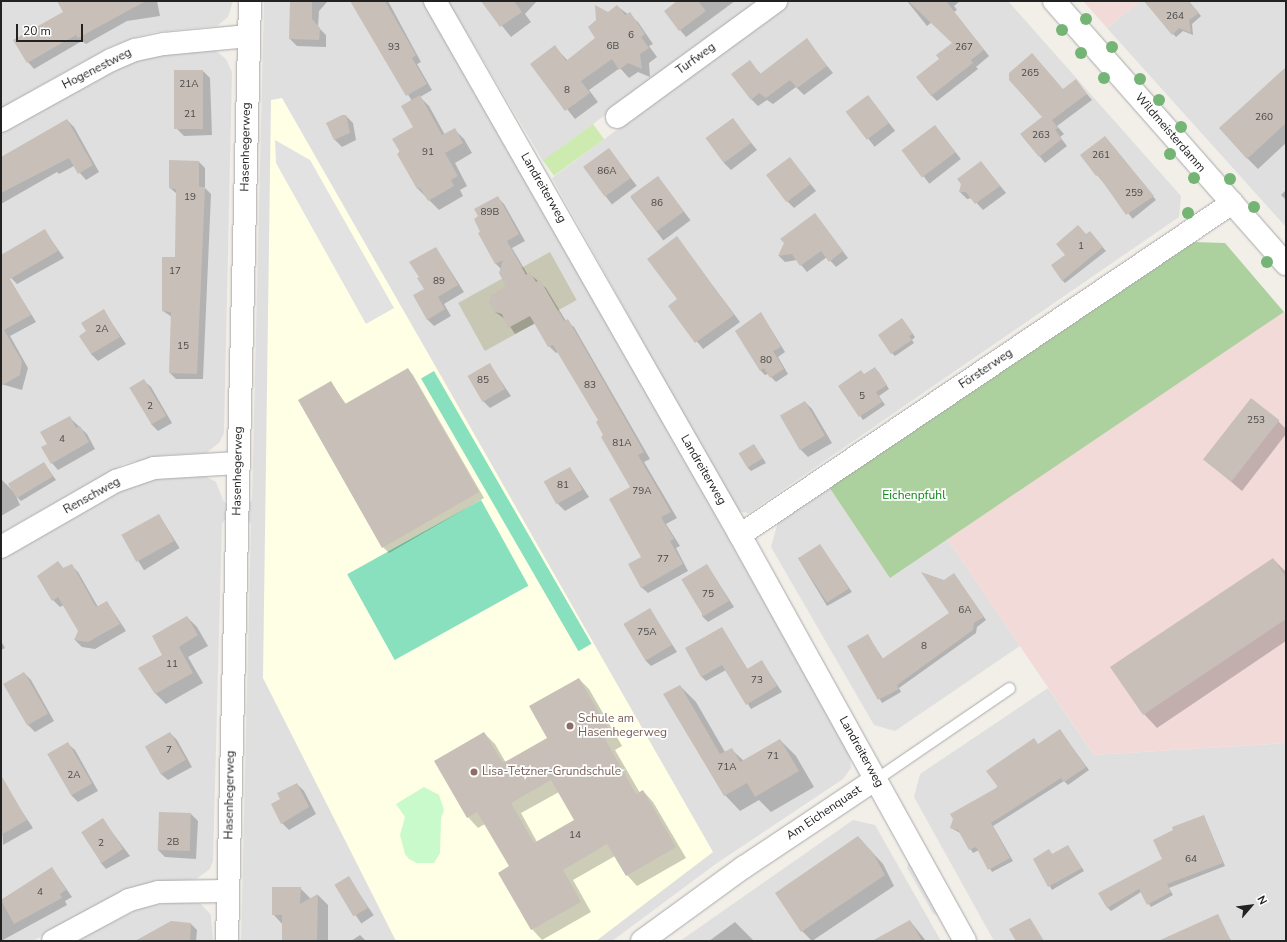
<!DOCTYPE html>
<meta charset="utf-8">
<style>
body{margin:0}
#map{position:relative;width:1287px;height:942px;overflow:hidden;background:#f2efe9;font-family:"Nunito Sans",sans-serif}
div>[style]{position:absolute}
.residential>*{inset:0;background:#e0dfdf}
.commercial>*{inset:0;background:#f2dad9}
.education>*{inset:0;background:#ffffe5}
.construction>*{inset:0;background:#c7c7b4;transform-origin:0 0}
.grass>*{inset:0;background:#cdebb0;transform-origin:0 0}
.forest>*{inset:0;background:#add19e}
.park>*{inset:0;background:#c8facc}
.pitch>*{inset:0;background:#88e0be;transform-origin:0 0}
.parking>*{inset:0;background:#e2e2e2}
.shadow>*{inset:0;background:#0003;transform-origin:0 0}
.building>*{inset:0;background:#c7bfb8;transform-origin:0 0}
.roads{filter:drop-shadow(0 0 1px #a9a9a9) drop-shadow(0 0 1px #a9a9a9)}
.lane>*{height:11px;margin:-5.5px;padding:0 5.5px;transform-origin:5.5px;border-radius:5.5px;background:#fff}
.street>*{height:22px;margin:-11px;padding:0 11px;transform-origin:11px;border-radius:11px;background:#fff}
.trees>*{width:12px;height:12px;margin:-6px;border-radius:50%;background:#74b475}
.dots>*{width:11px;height:11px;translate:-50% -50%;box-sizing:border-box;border:2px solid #fff;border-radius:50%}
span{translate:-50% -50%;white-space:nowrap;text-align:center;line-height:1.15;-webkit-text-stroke:3.5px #fff;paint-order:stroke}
.number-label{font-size:10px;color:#4b4948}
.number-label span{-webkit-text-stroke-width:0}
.street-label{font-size:12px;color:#222}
.park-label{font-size:12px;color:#0c8416}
.education-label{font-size:12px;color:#785e54}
.left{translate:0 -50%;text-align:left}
.frame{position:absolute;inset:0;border:2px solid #222;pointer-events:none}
.north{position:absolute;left:1231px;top:886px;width:40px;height:40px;-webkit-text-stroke:3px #fff;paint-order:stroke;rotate:62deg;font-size:11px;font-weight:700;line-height:16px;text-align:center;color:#222}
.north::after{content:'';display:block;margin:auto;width:14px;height:18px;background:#222;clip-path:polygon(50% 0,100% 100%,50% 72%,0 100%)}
.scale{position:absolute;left:16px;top:24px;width:67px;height:18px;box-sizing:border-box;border:2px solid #222;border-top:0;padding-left:5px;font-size:12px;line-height:14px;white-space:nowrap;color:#222;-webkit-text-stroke:3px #fff;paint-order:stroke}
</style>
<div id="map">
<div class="residential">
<i style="clip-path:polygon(1px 1px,233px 1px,228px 17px,217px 26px,157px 32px,136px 37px,110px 47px,1px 108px)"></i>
<i style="clip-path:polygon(264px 1px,427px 1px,850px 755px,851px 768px,843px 779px,717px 863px,612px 941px,241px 941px,251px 524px,245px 517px,245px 506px,252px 500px)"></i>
<i style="clip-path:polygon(448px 1px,759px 1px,543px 161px)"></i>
<i style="clip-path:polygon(790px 1px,1008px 1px,1181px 196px,1179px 217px,749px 513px,741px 512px,734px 506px,552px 178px)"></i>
<i style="clip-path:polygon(1140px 1px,1286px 1px,1286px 227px,1107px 28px)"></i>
<i style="clip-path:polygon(215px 50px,226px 59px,232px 72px,224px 433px,219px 443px,206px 453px,165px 455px,124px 464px,1px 533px,1px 131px,109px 69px,147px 56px)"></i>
<i style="clip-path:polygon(204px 475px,216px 482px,223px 500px,228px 506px,228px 517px,222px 523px,213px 861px,210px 869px,196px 879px,155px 883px,121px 892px,33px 941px,1px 941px,1px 557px,118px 491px,155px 477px)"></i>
<i style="clip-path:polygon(829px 487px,890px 577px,947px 539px,1020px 646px,895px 731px,874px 725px,771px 547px,778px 522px)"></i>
<i style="clip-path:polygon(1048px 688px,1094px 755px,1286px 743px,1286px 941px,994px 941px,914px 797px,920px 774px)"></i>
<i style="clip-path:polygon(853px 820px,875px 825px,941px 941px,680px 941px)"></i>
<i style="clip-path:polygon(191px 900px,200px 903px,211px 915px,213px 941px,76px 941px,142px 907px)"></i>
</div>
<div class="commercial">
<i style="clip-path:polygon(1083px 1px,1140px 1px,1107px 28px)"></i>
<i style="clip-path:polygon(1284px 312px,1286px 314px,1286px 743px,1094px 755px,947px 539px)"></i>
</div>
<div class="education">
<i style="clip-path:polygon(282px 98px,713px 852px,596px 941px,396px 941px,263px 678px,271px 100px)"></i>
</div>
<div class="construction">
<i style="left:550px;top:252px;width:55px;height:105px;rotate:61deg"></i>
</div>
<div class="grass">
<i style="left:593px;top:124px;width:19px;height:62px;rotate:54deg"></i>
</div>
<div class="forest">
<i style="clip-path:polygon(1194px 242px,1225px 243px,1284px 312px,890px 578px,829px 487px)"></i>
</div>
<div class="park">
<i style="clip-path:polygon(424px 787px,439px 795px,444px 810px,441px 818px,440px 853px,434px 863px,417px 863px,409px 859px,405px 854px,400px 835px,405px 817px,396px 804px)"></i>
</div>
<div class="pitch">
<i style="left:434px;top:371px;width:315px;height:15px;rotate:60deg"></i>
<i style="left:481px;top:500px;width:98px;height:153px;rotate:61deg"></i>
</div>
<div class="parking">
<i style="clip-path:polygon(275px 140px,310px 160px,394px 308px,366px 324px,276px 163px)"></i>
<i style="clip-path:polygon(910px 859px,943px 917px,933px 914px,907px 868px)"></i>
</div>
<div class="shadow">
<i style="clip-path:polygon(64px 1px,157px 1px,160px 16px,127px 21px,86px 44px,82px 41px,34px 69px,28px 62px,64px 12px)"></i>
<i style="clip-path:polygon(291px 1px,328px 1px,319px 11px,318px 27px,326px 35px,326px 47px,297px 46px,290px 39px)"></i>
<i style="clip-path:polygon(351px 1px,388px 1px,421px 62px,417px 64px,432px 90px,420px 97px,429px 106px,445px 135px,454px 129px,464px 139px,472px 153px,455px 163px,467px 186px,460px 190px,463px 196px,439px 210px,418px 189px,398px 154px,414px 127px,412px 101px)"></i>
<i style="clip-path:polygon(482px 1px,537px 1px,525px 14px,531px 22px,511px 37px)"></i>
<i style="clip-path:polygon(679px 1px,735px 1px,686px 37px,680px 30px)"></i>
<i style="clip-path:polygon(907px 1px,960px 1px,954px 6px,957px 10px,954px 12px,989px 56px,976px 67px,978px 69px,937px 101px,931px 95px,940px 59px,953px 43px,932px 22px,927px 26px)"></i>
<i style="clip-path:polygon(1144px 1px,1188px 1px,1201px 16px,1192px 24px,1193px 35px,1183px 31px,1176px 37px)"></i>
<i style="clip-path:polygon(617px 6px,638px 22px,653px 44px,649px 46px,657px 57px,649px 63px,650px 77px,638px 72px,629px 78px,620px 68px,589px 90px,598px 102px,575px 119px,531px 64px,555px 47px,568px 61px,597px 38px,608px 13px)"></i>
<i style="clip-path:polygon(815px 51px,833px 73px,804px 95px,796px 87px,773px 104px,767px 100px,758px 106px,751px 99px,749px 62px,761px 74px)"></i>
<i style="clip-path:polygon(203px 71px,210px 78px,212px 135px,184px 136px,177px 129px)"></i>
<i style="clip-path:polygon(1286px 79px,1286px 143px,1258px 169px,1247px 158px)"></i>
<i style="clip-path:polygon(1076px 81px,1092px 100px,1057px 126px,1064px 134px,1060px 137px,1067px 146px,1045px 163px,1022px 134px,1043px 117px,1063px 90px)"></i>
<i style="left:868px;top:96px;width:44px;height:26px;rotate:52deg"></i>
<i style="clip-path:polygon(346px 116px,353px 123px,356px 140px,342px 147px,335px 140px,327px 123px)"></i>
<i style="clip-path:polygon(732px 119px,757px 150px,731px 170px,724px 163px)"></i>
<i style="clip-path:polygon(67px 120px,74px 127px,99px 172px,86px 180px,74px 166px,59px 174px,57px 172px,1px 204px,1px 158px)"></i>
<i style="left:935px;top:126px;width:42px;height:40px;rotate:52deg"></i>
<i style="left:1105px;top:137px;width:81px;height:30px;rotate:51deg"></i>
<i style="left:609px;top:149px;width:46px;height:31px;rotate:53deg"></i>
<i style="clip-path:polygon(790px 158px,816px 191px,794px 208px,787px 201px)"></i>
<i style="clip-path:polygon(199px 162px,205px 168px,205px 188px,211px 194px,203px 379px,176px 379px,170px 373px,172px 317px,163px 311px,176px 258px,177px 194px,170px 188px)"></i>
<i style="clip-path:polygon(981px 162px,1006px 193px,983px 210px,972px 198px,967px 199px,960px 192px,962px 184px)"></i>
<i style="left:658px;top:177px;width:54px;height:34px;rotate:53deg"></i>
<i style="clip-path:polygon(1286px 190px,1286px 200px,1281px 195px)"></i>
<i style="clip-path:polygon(497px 197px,504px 204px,525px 241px,512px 248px,528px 275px,530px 274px,546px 288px,566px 321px,574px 327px,650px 459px,644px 462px,677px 518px,666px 524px,680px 546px,676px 548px,688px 571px,648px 593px,641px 587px,642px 557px,631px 488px,600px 421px,558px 352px,556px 353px,549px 346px,536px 323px,515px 334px,505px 319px,495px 312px,507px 287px,501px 269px,496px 264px)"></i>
<i style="clip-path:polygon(815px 215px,848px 258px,836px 267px,827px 257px,807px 272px,797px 260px,785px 262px,779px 256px,785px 243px)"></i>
<i style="clip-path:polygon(45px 231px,64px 258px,17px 284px,11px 278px,1px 256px)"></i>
<i style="clip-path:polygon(1086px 235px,1093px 236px,1106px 251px,1065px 283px,1062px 280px,1067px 255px)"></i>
<i style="clip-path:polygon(677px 238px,740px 322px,703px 349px,669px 306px,678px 299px)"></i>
<i style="clip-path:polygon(436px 248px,464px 292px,444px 304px,451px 316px,434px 326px,427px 319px,425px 290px)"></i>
<i style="clip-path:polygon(10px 280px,36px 322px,10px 336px,28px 368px,22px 390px,1px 384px,1px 285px)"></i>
<i style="clip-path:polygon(103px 310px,126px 344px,98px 361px,91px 354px,87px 332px)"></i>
<i style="clip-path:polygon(761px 313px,785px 352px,778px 357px,788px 374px,776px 382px,768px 374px,765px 375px,760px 370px)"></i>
<i style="clip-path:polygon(902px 319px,915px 337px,912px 340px,914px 343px,895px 356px,892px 353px)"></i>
<i style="clip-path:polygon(490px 365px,511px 396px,490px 408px,483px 401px)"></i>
<i style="clip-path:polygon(408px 369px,413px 375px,484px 498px,389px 553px,383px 547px,331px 383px,346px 404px)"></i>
<i style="clip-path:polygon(878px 371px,889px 389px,879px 396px,885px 405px,863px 420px,840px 386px)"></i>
<i style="clip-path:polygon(144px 381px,151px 387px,172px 423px,158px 431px,151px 424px)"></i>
<i style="clip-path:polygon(805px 402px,812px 409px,832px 443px,808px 457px,801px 450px)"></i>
<i style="clip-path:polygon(69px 417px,87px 434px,95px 449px,58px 470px,52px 463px,48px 444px)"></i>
<i style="clip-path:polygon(1278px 421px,1286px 429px,1286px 434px,1242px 491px,1204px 459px)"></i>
<i style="clip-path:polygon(754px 445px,766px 463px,751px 471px,748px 468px)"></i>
<i style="clip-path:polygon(44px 463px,56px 480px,21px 501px,16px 496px,20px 505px,1px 516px,1px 479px,13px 491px)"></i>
<i style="clip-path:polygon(570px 468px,589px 497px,565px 511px,558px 504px)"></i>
<i style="left:159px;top:515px;width:39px;height:42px;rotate:58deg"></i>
<i style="clip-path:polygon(823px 549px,852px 592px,827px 606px,798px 558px)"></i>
<i style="clip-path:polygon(1273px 559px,1286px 572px,1286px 641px,1157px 728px,1144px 714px)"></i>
<i style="clip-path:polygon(58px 562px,64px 569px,71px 565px,78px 572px,98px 607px,107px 602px,126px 631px,95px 649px,82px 647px,75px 640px,79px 631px,64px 605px,60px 607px,53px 600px)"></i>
<i style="clip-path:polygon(707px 565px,734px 607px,708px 622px,702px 616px)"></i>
<i style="clip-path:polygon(957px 578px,986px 620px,977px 627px,976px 633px,899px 688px,901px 692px,882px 703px,849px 646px,868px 636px,883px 659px,951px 613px)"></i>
<i style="clip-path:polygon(650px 610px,677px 652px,651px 666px,645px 660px)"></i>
<i style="clip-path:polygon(187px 617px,197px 627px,208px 646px,188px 657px,203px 683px,166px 704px,156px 694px,140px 668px,164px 655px)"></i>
<i style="clip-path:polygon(722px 628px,748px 670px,762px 662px,782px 692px,751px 709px,726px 670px,706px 681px,701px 676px)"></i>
<i style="clip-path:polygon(1px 641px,5px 648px,1px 650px)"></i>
<i style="clip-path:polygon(24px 673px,31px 680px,54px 721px,35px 732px,28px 725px)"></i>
<i style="clip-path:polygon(evenodd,579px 679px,589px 689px,622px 746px,615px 750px,640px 793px,643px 791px,653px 802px,686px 858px,637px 886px,627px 875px,615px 856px,573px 880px,591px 912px,542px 940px,532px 929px,510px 867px,485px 824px,478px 828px,468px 817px,484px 733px,495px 744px,506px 763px,548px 739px,579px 679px,559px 792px,575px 820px,537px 842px,521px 813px,559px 792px)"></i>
<i style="clip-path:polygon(680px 686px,696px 702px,725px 752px,731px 749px,744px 761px,780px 740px,796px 756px,814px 787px,771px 812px,759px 800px,740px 811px,725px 795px)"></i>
<i style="clip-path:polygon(1060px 731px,1089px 770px,1068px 785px,1064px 781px,993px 826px,1013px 861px,992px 872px,979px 850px,973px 853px,960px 833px,951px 828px)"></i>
<i style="clip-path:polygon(170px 733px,177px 740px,192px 767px,168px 780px,161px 774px,146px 747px)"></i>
<i style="clip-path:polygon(68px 744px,75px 750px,98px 791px,78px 802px,71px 795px)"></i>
<i style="clip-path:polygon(297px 784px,304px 791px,316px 814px,289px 830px,282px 823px,281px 799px)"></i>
<i style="clip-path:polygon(11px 795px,33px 828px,3px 845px,1px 801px)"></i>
<i style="clip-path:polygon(191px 814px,198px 821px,196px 859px,165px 857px,158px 850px)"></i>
<i style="clip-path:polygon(1204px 816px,1225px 866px,1169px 888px,1173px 895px,1151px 907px,1141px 892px,1111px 911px,1108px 908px,1099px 894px,1163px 860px)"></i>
<i style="clip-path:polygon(102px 819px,130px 856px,106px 869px,100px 862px)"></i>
<i style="clip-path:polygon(858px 837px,883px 864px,894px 886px,812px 941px,802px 931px)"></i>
<i style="clip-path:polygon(1068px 846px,1084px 871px,1052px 890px,1034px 859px,1049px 850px,1053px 855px)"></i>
<i style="clip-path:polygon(52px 868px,72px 897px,65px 901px,67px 905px,1px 941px,1px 900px)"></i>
<i style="left:348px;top:877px;width:46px;height:15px;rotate:56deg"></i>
<i style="clip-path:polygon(300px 888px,311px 899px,318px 895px,328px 905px,328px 941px,283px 941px,283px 925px,273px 914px)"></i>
<i style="clip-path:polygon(1217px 915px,1231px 941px,1174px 941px)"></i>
<i style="clip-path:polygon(910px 921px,926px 941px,874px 941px)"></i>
<i style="clip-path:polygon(735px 922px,754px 941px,709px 941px)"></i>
<i style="clip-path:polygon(191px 924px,197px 930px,196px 941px,137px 941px)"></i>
<i style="clip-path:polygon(360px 935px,366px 941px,351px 941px)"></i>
</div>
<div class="building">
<i style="clip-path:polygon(57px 1px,146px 1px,78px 38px,76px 35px,27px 63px,13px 40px,63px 12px)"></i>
<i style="clip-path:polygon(290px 1px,312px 1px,312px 19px,320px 28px,319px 40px,289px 39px)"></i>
<i style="clip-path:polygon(350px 1px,385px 1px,416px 55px,412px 58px,427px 84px,406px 96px)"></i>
<i style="clip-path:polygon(481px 1px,514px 1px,522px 12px,500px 27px)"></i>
<i style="clip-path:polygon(677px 1px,698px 1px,706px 11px,679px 31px,664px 11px)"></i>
<i style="clip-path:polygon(908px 1px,946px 1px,984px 50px,971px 60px,973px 63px,931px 96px,916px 77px,939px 59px,936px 55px,952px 43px)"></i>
<i style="clip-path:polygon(1144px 1px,1189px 1px,1199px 13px,1189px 20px,1191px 33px,1179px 28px,1172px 35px)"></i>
<i style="clip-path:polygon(595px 5px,608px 12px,617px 5px,625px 15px,630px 12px,645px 34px,641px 37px,649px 48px,640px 54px,642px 69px,628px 63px,619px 70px,612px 59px,581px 81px,590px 93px,565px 111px,530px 64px,555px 45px,566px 61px,595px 38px,588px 27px,596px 20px)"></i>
<i style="clip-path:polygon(807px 38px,827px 66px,797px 88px,790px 80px,766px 98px,759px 93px,751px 100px,731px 74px,750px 60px,760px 74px)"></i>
<i style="clip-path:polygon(1032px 53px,1063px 89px,1076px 79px,1087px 94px,1052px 120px,1058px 128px,1055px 130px,1062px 139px,1039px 157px,1020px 134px,1042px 117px,1009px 80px,1009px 73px)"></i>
<i style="clip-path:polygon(1286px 67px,1286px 123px,1247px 159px,1219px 128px)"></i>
<i style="left:174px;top:70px;width:29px;height:59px"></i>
<i style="clip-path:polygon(420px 95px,442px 135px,455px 128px,463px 143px,445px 153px,458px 176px,451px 180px,454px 186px,428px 201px,420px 188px,417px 189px,397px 154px,400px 152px,392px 139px,413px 127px,401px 106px)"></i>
<i style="left:868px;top:95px;width:35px;height:28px;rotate:53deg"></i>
<i style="clip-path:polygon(342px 115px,346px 115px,350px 133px,334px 140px,326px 123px)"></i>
<i style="left:733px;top:118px;width:31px;height:34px;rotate:54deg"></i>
<i style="clip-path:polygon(67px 119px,93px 165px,78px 174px,69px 158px,1px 193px,1px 157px)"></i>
<i style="left:935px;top:125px;width:34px;height:42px;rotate:53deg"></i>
<i style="clip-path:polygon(1105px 136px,1154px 196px,1126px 215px,1098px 175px,1096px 176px,1080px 155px)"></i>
<i style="left:609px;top:148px;width:37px;height:32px;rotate:54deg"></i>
<i style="left:790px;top:157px;width:34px;height:30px;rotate:53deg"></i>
<i style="clip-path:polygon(169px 160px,199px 161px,199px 187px,205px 187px,197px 374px,169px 373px,171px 312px,162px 311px,162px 257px,175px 257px,176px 189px,169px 188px)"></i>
<i style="clip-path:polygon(981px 161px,1000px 186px,975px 204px,966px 192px,959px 192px,961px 184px,957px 179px)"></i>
<i style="left:658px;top:176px;width:44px;height:34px;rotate:54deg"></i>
<i style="clip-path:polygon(498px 196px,519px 234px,507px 241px,526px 275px,530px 272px,536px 282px,540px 280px,564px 321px,568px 319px,644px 452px,638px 455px,671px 512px,661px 517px,674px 539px,670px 541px,683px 564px,641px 588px,628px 564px,641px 557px,609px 499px,630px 487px,601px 437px,603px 435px,596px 422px,598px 420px,553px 345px,548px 347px,530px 316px,508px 328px,502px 314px,495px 312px,489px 302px,492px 295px,506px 286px,499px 273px,503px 260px,495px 264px,478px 233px,480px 232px,474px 219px,478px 216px,474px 209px)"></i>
<i style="clip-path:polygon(815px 213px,843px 251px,829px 262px,821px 251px,800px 266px,792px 254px,778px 256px,784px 243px,780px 239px)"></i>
<i style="clip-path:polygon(1078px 225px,1086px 234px,1090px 231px,1103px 247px,1062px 281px,1051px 265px,1065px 255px,1056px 244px)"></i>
<i style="clip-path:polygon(45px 229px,58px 251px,10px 279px,31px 315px,4px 330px,22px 361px,20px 375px,1px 386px,1px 255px)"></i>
<i style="clip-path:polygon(677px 236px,734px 315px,695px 343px,668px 306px,677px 299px,647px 259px)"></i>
<i style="clip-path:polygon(436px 247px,458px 285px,438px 297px,445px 309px,427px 320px,413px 295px,424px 289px,417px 278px,419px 277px,409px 262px)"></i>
<i style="clip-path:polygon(104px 309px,120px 337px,91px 354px,79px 336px,86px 331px,81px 323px)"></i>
<i style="clip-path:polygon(761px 312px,781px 347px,773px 351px,784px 369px,770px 378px,764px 368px,760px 371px,735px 331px)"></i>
<i style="clip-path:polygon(902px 318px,913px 334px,909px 336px,912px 340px,891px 354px,878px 335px)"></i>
<i style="left:490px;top:363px;width:30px;height:26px;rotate:60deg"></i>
<i style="clip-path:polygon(875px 367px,887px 385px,876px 392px,882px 402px,859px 417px,838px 386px,861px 370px,864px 374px)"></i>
<i style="clip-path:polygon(408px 368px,479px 492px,382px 548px,298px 400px,331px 381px,345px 404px)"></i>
<i style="left:144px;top:379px;width:43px;height:17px;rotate:59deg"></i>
<i style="left:1251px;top:398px;width:36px;height:78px;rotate:38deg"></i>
<i style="left:805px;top:401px;width:40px;height:29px;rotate:60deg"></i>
<i style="clip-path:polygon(70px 416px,76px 428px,80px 426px,89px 442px,51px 464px,41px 447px,47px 444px,40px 432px)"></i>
<i style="left:754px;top:444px;width:17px;height:18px;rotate:59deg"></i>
<i style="left:44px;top:462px;width:17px;height:42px;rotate:59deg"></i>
<i style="left:570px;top:467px;width:26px;height:30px;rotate:61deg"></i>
<i style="left:159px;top:514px;width:31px;height:43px;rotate:61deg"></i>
<i style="left:820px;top:544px;width:53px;height:26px;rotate:57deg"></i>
<i style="clip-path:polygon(1273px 558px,1286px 577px,1286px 619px,1143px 715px,1110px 667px)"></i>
<i style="clip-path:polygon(58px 561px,63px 568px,72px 564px,96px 607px,107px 601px,120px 624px,88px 642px,74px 640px,78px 631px,58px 597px,52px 601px,37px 576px)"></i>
<i style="left:707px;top:564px;width:43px;height:30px;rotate:59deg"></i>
<i style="clip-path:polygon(921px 572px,944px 580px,954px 573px,984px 617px,974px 623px,973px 630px,897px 685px,899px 689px,878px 700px,847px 646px,868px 634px,882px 659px,949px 613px)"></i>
<i style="left:650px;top:608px;width:43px;height:31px;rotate:59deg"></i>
<i style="clip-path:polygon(187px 616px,198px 635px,179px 647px,193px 673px,155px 694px,138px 668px,162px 655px,152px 636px)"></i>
<i style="clip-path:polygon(722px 627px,747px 669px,762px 660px,777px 686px,746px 705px,722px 665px,701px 677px,685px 648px)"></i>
<i style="left:24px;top:672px;width:48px;height:24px;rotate:60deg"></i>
<i style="clip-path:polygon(evenodd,579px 678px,612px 735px,605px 739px,636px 794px,643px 790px,676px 847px,626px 876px,607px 844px,563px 870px,581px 902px,531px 930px,498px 873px,509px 866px,477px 812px,467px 818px,434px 761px,484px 732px,503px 763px,547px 738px,529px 706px,579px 678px,551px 780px,574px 820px,534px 843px,511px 803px,551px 780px)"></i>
<i style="clip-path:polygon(680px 685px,720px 754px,732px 748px,740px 762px,780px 739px,799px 771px,755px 797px,747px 783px,724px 796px,663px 694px)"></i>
<i style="clip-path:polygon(1060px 729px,1086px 767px,1064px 782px,1061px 778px,991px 823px,1010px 858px,988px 870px,976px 847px,969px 850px,958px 830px,950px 828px,953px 819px,950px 814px,998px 787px,986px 771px,1034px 738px,1038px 744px)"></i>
<i style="left:170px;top:732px;width:32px;height:29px;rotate:60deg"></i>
<i style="left:68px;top:742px;width:48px;height:24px;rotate:60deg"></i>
<i style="clip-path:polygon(1px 775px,27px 820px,1px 835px)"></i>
<i style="clip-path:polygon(297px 783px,309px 807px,281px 824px,271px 804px,280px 799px,277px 793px)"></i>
<i style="left:159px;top:812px;width:32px;height:38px;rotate:2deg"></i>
<i style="clip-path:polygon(1204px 815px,1223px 863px,1167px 884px,1171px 892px,1147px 905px,1139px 889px,1107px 908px,1098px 893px,1162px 859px,1153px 840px,1173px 830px,1172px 827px)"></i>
<i style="left:103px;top:818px;width:37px;height:26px;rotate:57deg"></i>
<i style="clip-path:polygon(858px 836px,873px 853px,885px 875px,801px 932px,775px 893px)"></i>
<i style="clip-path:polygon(1068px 845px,1082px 868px,1048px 887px,1033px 859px,1049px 849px,1052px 854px)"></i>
<i style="clip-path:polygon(52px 867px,66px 890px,60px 894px,62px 898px,14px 924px,1px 900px)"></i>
<i style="left:349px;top:876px;width:37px;height:17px;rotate:59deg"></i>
<i style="clip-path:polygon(272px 887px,301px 887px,300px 904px,318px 894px,317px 941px,282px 941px,282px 915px,272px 915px)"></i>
<i style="clip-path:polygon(1218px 914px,1231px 941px,1158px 941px)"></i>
<i style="clip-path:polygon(1030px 918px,1044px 941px,1016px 941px,1009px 929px)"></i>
<i style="clip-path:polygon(910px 920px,922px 941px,872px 941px)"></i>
<i style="clip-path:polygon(171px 921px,191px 923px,190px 941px,135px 941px)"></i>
</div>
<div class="roads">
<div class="lane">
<i style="left:876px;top:779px;width:161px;rotate:-34.4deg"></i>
</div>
<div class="street">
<i style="left:435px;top:1px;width:615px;rotate:60.27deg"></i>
<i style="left:740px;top:535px;width:464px;rotate:61deg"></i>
<i style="left:1054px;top:1px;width:351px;rotate:48.6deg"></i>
<i style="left:617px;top:117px;width:197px;rotate:-36.1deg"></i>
<i style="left:1px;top:121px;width:126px;rotate:-29deg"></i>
<i style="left:111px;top:60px;width:26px;rotate:-23deg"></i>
<i style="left:135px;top:50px;width:30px;rotate:-12deg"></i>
<i style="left:164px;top:44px;width:85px;rotate:-5.4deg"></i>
<i style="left:740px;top:535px;width:594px;rotate:-34.01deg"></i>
<i style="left:1px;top:547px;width:133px;rotate:-29.9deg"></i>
<i style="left:116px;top:481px;width:40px;rotate:-18.9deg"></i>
<i style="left:154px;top:468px;width:84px;rotate:-3.4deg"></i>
<i style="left:53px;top:941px;width:86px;rotate:-28.3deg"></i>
<i style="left:129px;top:900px;width:31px;rotate:-15deg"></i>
<i style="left:159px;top:892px;width:68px;rotate:-0.8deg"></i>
<i style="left:227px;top:941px;width:940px;rotate:-88.6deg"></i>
<i style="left:642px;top:941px;width:126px;rotate:-36deg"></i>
<i style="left:744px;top:867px;width:159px;rotate:-33.7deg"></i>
</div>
</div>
<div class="trees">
<i style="left:1086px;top:19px"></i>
<i style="left:1062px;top:30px"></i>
<i style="left:1112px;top:47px"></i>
<i style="left:1081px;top:53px"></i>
<i style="left:1104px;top:78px"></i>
<i style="left:1140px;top:79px"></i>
<i style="left:1159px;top:100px"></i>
<i style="left:1181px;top:127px"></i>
<i style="left:1170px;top:154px"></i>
<i style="left:1194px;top:178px"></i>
<i style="left:1230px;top:179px"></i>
<i style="left:1254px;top:207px"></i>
<i style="left:1188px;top:213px"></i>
<i style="left:1267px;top:262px"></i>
</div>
<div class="dots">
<i style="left:570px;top:726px;background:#8d6e63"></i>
<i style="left:474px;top:772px;background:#8d6e63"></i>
</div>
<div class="number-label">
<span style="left:1175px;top:17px">264</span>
<span style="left:631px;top:36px">6</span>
<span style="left:613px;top:47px">6B</span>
<span style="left:394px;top:48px">93</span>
<span style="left:964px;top:48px">267</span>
<span style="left:1030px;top:74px">265</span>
<span style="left:189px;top:85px">21A</span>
<span style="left:567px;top:91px">8</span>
<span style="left:190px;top:115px">21</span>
<span style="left:1264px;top:118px">260</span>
<span style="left:1041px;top:136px">263</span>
<span style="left:428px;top:153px">91</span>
<span style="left:1101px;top:156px">261</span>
<span style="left:607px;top:172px">86A</span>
<span style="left:1134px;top:194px">259</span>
<span style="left:190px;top:198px">19</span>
<span style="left:657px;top:204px">86</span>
<span style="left:490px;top:213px">89B</span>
<span style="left:1081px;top:247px">1</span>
<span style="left:175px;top:272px">17</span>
<span style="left:439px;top:282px">89</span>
<span style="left:102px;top:330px">2A</span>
<span style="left:183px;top:347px">15</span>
<span style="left:766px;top:361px">80</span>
<span style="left:483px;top:381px">85</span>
<span style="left:590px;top:386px">83</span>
<span style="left:862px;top:397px">5</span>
<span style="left:150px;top:407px">2</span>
<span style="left:1256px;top:421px">253</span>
<span style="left:62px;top:440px">4</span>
<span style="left:622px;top:444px">81A</span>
<span style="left:563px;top:486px">81</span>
<span style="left:642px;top:492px">79A</span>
<span style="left:663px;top:560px">77</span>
<span style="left:708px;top:595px">75</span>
<span style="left:965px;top:611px">6A</span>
<span style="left:647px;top:633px">75A</span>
<span style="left:924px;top:647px">8</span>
<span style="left:172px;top:665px">11</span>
<span style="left:757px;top:681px">73</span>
<span style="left:169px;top:751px">7</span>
<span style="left:773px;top:757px">71</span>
<span style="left:727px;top:768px">71A</span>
<span style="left:74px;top:776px">2A</span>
<span style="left:575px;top:836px">14</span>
<span style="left:173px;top:843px">2B</span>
<span style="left:101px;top:844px">2</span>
<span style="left:1191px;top:860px">64</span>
<span style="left:40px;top:893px">4</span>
</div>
<div class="street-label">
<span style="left:696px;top:59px;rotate:-36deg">Turfweg</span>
<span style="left:97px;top:69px;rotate:-27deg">Hogenestweg</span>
<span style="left:1170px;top:133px;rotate:49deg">Wildmeisterdamm</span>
<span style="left:246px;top:147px;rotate:-89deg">Hasenhegerweg</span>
<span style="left:543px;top:188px;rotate:60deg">Landreiterweg</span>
<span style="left:986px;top:369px;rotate:-34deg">Försterweg</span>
<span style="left:703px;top:470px;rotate:60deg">Landreiterweg</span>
<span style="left:238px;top:471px;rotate:-89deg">Hasenhegerweg</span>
<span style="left:92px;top:496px;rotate:-29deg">Renschweg</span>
<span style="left:861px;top:752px;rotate:61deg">Landreiterweg</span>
<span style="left:230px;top:795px;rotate:-89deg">Hasenhegerweg</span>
<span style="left:824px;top:813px;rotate:-34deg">Am Eichenquast</span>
</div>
<div class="park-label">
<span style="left:914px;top:496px">Eichenpfuhl</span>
</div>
<div class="education-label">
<span class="left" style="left:578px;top:726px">Schule am<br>Hasenhegerweg</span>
<span class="left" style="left:482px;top:772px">Lisa-Tetzner-Grundschule</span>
</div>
<div class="frame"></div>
<div class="north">N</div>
<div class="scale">20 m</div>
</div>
